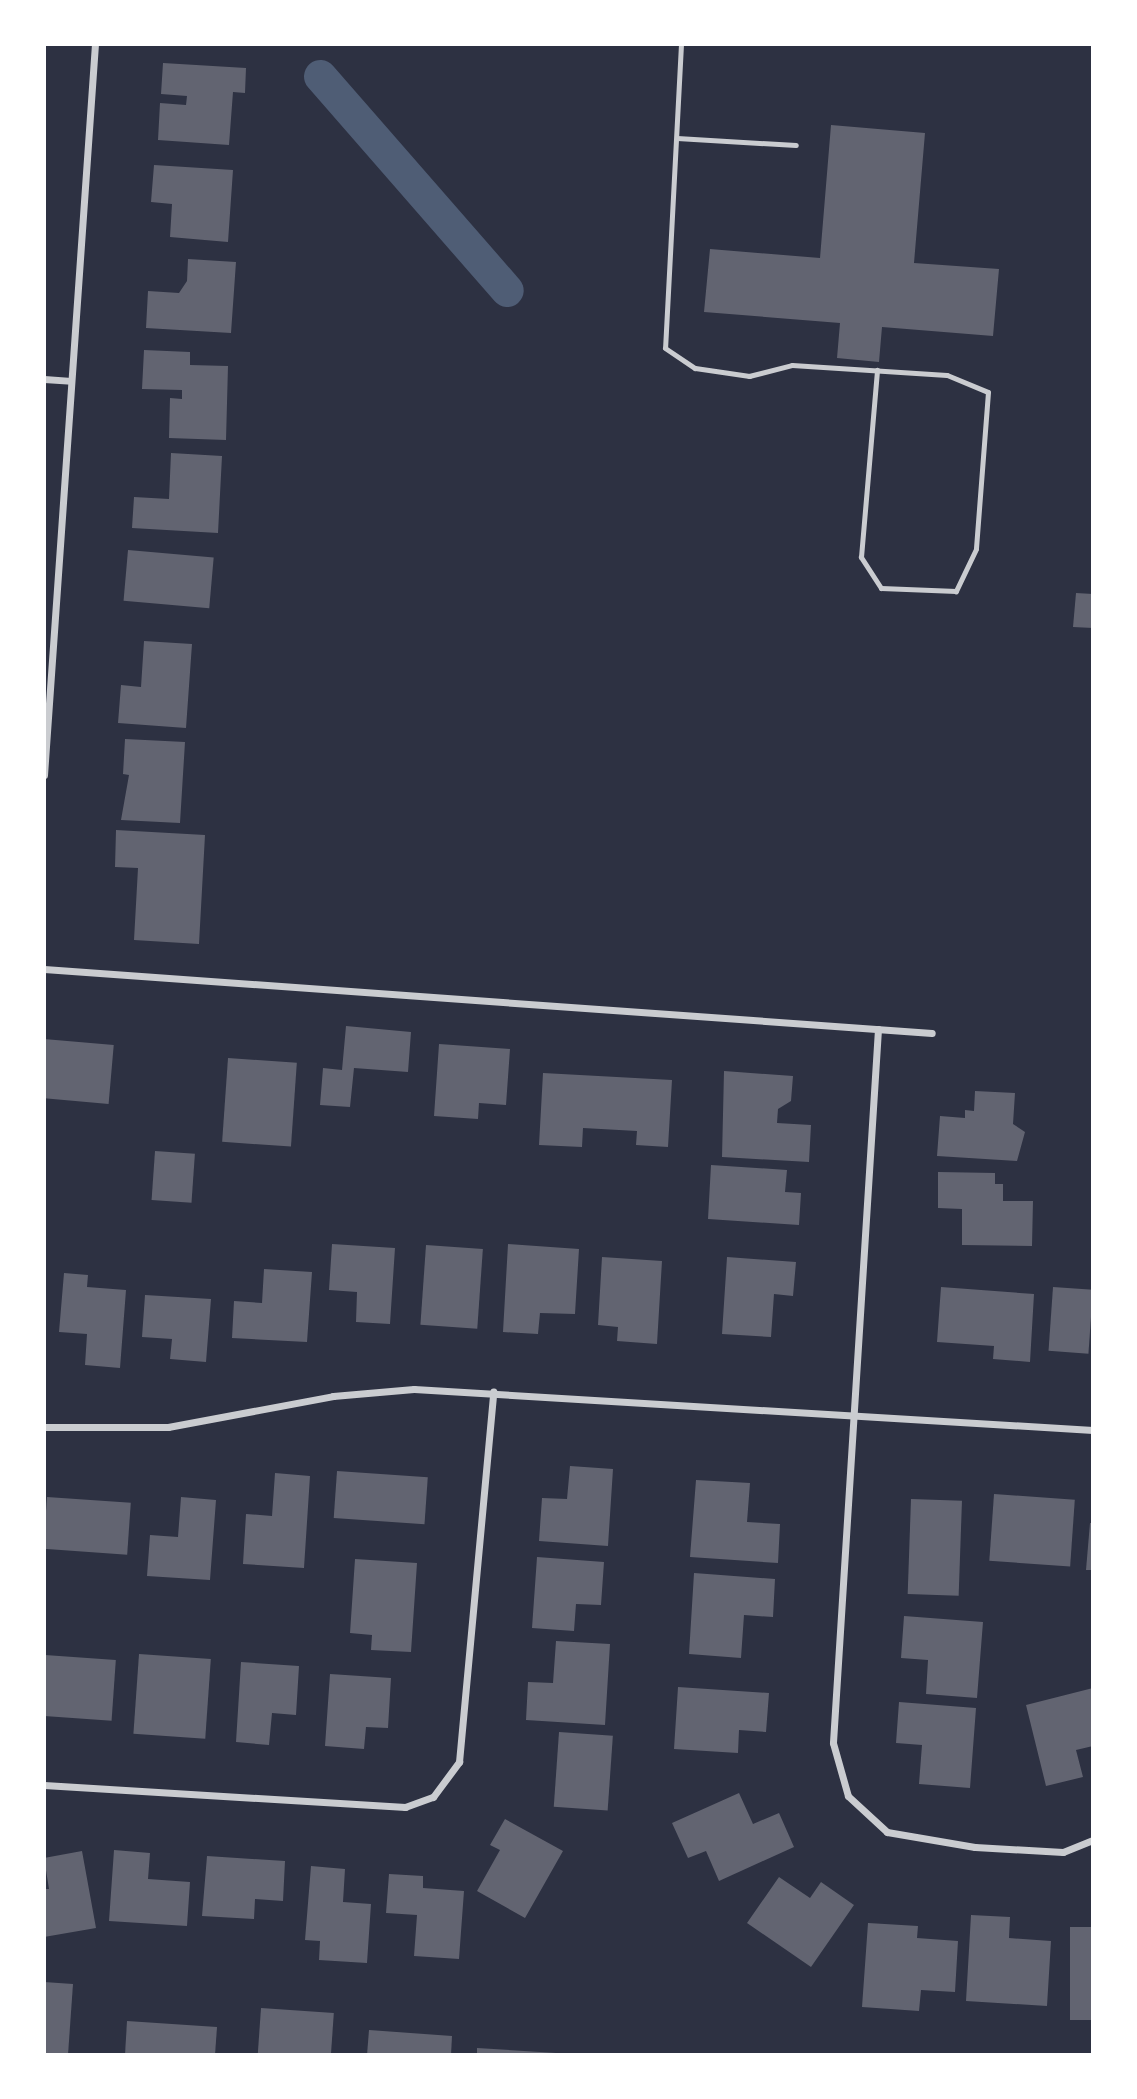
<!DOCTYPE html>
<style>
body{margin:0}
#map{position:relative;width:1137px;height:2099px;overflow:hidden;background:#2d3142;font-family:Literata,serif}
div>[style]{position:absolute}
.canal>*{height:33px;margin:-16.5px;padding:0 16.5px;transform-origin:16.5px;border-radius:16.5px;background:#4f5d75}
.building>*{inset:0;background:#626471;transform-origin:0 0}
.service>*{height:5px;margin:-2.5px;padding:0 2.5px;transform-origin:2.5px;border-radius:2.5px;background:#caccd0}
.minor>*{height:7px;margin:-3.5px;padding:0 3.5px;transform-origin:3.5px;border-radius:3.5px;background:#caccd0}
span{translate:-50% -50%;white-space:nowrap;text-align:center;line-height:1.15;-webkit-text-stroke:7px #fff;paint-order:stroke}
.frame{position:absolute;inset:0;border:46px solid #fff;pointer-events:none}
</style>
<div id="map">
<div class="canal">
<i style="left:320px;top:76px;width:284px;rotate:48.9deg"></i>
</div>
<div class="building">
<i style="clip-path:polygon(163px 63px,246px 68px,245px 93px,233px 92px,229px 145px,158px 140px,160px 103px,186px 105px,187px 96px,161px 94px)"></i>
<i style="clip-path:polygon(831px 125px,925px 133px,914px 263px,999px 269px,993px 336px,882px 327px,879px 362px,837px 358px,840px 323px,704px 312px,710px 249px,820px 258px)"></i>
<i style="clip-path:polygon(154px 165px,233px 170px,228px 242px,170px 237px,172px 204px,151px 202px)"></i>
<i style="clip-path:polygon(188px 259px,236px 262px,231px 333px,146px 328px,148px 291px,179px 293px,187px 281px)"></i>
<i style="clip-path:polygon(144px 350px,190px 352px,190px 365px,228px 366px,226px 440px,169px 438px,170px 398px,182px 399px,182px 390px,142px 389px)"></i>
<i style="clip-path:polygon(171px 453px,222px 456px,218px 533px,132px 528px,134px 497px,169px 499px)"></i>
<i style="left:128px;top:550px;width:86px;height:51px;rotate:5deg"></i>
<i style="clip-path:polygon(1076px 593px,1093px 594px,1093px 628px,1073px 627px)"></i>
<i style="clip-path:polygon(144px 641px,192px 644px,186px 728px,118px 723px,121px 685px,141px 687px)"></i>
<i style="clip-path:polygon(125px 739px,185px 742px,180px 823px,121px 820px,129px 775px,123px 774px)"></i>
<i style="clip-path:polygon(116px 830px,205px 835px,199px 944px,134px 940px,138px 868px,115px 867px)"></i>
<i style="clip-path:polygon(346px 1026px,411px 1032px,408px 1072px,354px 1068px,350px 1107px,320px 1105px,323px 1068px,342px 1070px)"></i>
<i style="left:44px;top:1039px;width:70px;height:59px;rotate:5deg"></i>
<i style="clip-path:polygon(439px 1044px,510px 1049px,506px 1105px,479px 1103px,478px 1119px,434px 1116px)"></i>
<i style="left:228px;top:1058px;width:69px;height:84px;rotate:4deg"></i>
<i style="clip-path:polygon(724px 1071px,793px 1076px,791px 1101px,778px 1109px,777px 1123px,811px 1125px,809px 1162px,722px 1157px)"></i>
<i style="clip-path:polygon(543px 1073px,672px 1080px,668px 1147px,636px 1145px,637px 1131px,583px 1128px,582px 1147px,539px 1145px)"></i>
<i style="clip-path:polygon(975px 1091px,1015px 1093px,1013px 1124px,1025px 1132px,1017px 1161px,937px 1156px,940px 1116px,965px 1118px,965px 1110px,974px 1111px)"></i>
<i style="left:155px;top:1151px;width:40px;height:49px;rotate:4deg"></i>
<i style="clip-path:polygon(711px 1165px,787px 1170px,785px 1192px,801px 1193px,799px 1225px,708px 1219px)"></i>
<i style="clip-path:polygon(938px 1172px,995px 1173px,995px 1184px,1003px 1184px,1003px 1201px,1033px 1201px,1032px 1246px,962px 1245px,962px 1209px,938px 1208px)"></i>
<i style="clip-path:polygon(332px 1244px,395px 1248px,390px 1324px,356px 1322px,357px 1292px,329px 1290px)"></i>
<i style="clip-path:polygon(508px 1244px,579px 1249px,575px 1314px,540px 1313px,538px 1334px,503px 1332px)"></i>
<i style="left:426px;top:1245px;width:57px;height:80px;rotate:4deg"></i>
<i style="clip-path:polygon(602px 1257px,662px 1261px,657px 1344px,617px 1341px,618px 1327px,598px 1325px)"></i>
<i style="clip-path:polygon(727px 1257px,796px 1262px,793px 1296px,774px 1294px,771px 1337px,722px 1334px)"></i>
<i style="clip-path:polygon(264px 1269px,312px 1272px,307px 1342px,232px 1338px,234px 1301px,262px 1303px)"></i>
<i style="clip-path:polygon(64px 1273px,88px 1275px,87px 1287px,126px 1290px,120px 1368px,85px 1365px,87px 1334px,59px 1332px)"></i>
<i style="clip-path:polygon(941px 1287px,1034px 1294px,1030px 1362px,993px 1359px,994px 1346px,937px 1342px)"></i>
<i style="left:1053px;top:1287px;width:40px;height:64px;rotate:4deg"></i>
<i style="clip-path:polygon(145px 1295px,211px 1299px,206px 1362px,170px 1359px,172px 1339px,142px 1337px)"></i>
<i style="clip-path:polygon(570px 1466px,613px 1469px,608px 1546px,539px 1541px,542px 1498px,567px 1499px)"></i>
<i style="left:337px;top:1471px;width:91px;height:47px;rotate:4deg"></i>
<i style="clip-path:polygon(275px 1473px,310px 1476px,304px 1568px,243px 1564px,246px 1514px,272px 1516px)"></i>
<i style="clip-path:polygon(696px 1480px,750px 1483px,747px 1522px,780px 1524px,778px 1563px,690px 1557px)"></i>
<i style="left:994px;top:1494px;width:81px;height:67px;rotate:4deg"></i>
<i style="left:47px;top:1497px;width:84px;height:52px;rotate:4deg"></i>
<i style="clip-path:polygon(181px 1497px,216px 1500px,210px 1580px,147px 1576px,150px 1535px,178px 1537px)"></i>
<i style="left:911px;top:1499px;width:51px;height:95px;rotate:2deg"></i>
<i style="clip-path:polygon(1090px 1523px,1093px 1523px,1093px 1570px,1086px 1570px)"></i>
<i style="clip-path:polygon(537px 1557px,604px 1562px,601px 1605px,576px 1604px,574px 1631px,532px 1628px)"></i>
<i style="clip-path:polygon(355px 1559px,417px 1563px,411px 1652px,371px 1650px,372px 1635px,350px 1633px)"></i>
<i style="clip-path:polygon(694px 1573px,775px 1579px,773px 1617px,744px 1615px,741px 1658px,689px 1654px)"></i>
<i style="clip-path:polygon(904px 1616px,983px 1622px,977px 1698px,926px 1694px,928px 1660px,901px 1658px)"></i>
<i style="clip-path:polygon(556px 1641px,610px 1644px,605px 1725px,526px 1720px,528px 1682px,553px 1683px)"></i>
<i style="left:139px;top:1654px;width:72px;height:80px;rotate:4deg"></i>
<i style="left:45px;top:1655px;width:71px;height:61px;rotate:4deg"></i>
<i style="clip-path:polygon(241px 1662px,299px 1666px,296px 1715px,272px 1713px,269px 1745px,236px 1742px)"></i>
<i style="clip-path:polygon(330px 1674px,391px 1678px,388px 1728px,366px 1727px,364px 1749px,325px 1746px)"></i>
<i style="clip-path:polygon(678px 1687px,769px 1693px,766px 1732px,739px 1730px,738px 1753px,674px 1749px)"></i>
<i style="clip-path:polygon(1093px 1688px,1093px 1746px,1076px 1750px,1083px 1777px,1046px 1786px,1026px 1705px)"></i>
<i style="clip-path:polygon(899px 1702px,976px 1708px,970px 1788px,919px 1784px,922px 1745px,896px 1743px)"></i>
<i style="left:559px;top:1732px;width:54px;height:75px;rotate:4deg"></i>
<i style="clip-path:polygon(739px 1793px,753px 1824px,779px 1813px,794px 1847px,719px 1881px,706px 1851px,688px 1858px,672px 1823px)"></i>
<i style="clip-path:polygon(505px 1819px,563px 1851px,525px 1918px,477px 1891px,500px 1850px,490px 1845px)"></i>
<i style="clip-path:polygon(114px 1850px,150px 1853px,148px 1879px,190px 1882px,187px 1926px,109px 1921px)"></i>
<i style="clip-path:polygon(82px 1851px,96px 1928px,44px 1937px,44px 1889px,49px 1889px,44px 1858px)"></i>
<i style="clip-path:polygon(207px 1856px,285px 1861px,283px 1901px,255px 1899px,254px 1919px,202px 1916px)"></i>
<i style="clip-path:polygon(311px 1866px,345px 1869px,343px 1902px,371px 1904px,367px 1963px,319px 1960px,320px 1941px,305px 1940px)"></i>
<i style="clip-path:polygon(389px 1874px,423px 1876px,423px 1888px,464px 1891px,459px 1959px,414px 1956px,417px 1915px,386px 1913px)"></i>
<i style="clip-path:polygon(779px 1877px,810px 1898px,821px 1882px,854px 1905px,811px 1967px,747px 1923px)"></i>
<i style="clip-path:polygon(971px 1915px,1010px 1917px,1009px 1938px,1051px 1941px,1047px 2006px,966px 2001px)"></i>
<i style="clip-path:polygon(868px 1923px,918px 1926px,917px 1938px,958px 1941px,955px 1992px,921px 1990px,919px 2011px,862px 2007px)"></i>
<i style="left:1070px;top:1927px;width:23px;height:93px"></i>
<i style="clip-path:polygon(44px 1982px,73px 1984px,68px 2055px,44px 2055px)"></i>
<i style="left:261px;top:2008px;width:73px;height:47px;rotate:4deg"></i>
<i style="clip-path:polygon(127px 2021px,217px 2027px,215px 2055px,125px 2055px)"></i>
<i style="clip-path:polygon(369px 2030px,452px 2036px,451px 2055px,367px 2055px)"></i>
<i style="clip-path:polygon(477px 2048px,556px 2053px,556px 2055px,477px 2055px)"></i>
</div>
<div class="service">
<i style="left:681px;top:44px;width:304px;rotate:93deg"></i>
<i style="left:665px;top:348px;width:36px;rotate:34deg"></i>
<i style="left:695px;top:368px;width:55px;rotate:8.4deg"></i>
<i style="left:749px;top:376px;width:44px;rotate:-14.3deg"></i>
<i style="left:792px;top:365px;width:155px;rotate:3.7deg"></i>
<i style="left:947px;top:375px;width:44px;rotate:22.5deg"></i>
<i style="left:988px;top:392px;width:157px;rotate:94.4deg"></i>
<i style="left:976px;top:549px;width:47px;rotate:115.5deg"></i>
<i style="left:956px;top:591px;width:75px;rotate:-177.7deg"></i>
<i style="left:881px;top:588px;width:37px;rotate:-123deg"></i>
<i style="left:861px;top:557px;width:188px;rotate:-85.1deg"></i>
<i style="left:677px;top:138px;width:119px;rotate:3.4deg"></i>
</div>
<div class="minor">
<i style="left:44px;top:379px;width:27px;rotate:4deg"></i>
<i style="left:44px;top:775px;width:733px;rotate:-86.01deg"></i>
<i style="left:44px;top:969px;width:890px;rotate:4.12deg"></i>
<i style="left:878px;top:1029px;width:715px;rotate:93.61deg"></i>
<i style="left:833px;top:1743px;width:55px;rotate:74.2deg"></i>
<i style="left:848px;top:1796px;width:53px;rotate:42.7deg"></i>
<i style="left:887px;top:1832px;width:89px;rotate:9.7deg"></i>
<i style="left:975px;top:1847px;width:88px;rotate:3.3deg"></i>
<i style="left:1063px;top:1852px;width:32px;rotate:-22deg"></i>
<i style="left:44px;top:1427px;width:124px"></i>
<i style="left:168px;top:1427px;width:168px;rotate:-10.6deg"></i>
<i style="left:333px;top:1396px;width:81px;rotate:-4.9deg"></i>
<i style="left:414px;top:1389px;width:680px;rotate:3.46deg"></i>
<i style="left:44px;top:1785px;width:362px;rotate:3.5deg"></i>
<i style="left:405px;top:1807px;width:30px;rotate:-20deg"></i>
<i style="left:433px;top:1797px;width:44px;rotate:-53.4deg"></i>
<i style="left:459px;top:1762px;width:372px;rotate:-84.7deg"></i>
</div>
<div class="frame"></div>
</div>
